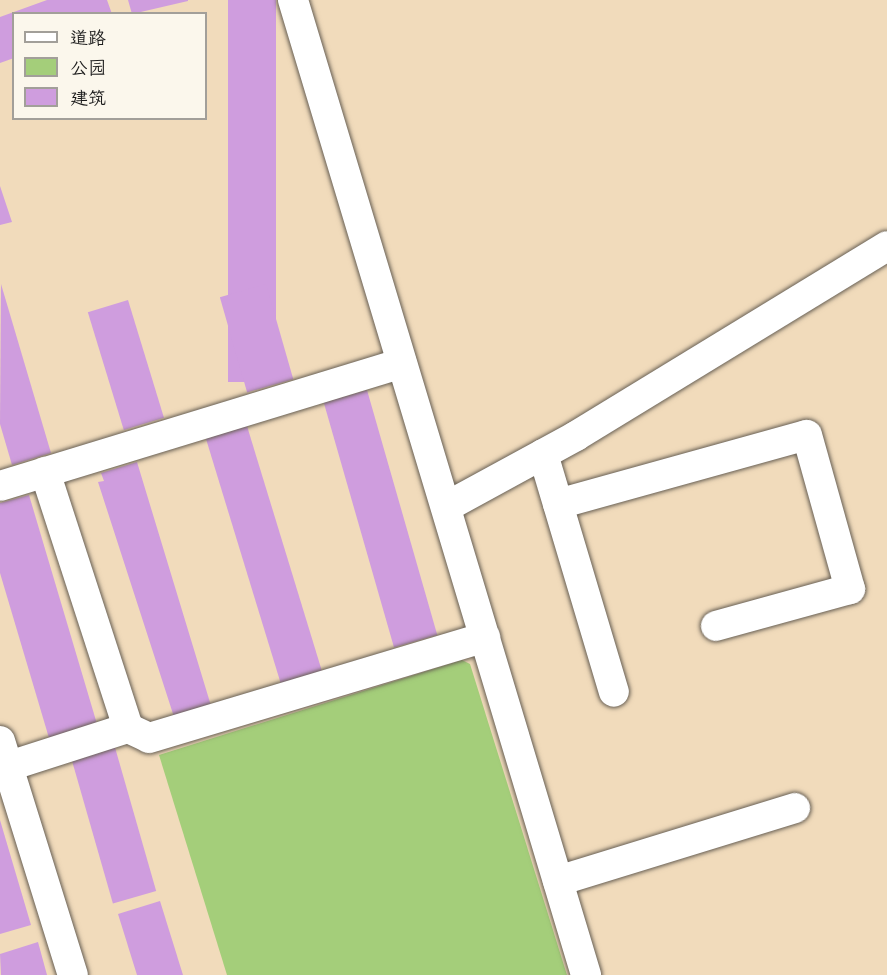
<!DOCTYPE html>
<meta charset="utf-8">
<style>
body{margin:0}
#map{position:relative;width:887px;height:975px;overflow:hidden;background:#f1dbbb;font-family:Pangolin,"LXGW WenKai TC",sans-serif}
div>[style]{position:absolute}
.green>*{inset:0;background:#a4ce7a}
.building>*{inset:0;background:#cf9dde;transform-origin:0 0}
.roads{filter:drop-shadow(0 0 2px #675f54) drop-shadow(0 0 2px #675f54)}
.minor>*{height:30px;margin:-15px;padding:0 15px;transform-origin:15px;border-radius:15px;background:#fff}
span{translate:-50% -50%;white-space:nowrap;text-align:center;line-height:1.15;-webkit-text-stroke:6px #fbf7ec;paint-order:stroke}
.legend{position:absolute;left:12px;top:12px;width:195px;height:108px;box-sizing:border-box;background:#fbf7ec;border:2px solid #a29f99;margin:0;padding:8px 10px;list-style:none;font-size:18px;color:#1c1c1c}
.legend li{display:flex;align-items:center;gap:12px;height:30px}
.legend b{width:30px;border:2px solid #a29f99}
</style>
<div id="map">
<div class="green">
<i style="clip-path:polygon(462px 660px,470px 664px,567px 975px,227px 975px,159px 755px)"></i>
</div>
<div class="building">
<i style="clip-path:polygon(47px 0,107px 0,112px 14px,14px 14px,14px 58px,0 63px,0 17px)"></i>
<i style="clip-path:polygon(128px 0,188px 0,188px 1px,132px 14px)"></i>
<i style="left:228px;top:0;width:48px;height:382px"></i>
<i style="clip-path:polygon(0 186px,12px 222px,0 225px)"></i>
<i style="clip-path:polygon(1px 284px,51px 453px,12px 465px,0 424px)"></i>
<i style="left:266px;top:284px;width:99px;height:48px;rotate:74deg"></i>
<i style="left:128px;top:300px;width:123px;height:42px;rotate:73deg"></i>
<i style="left:367px;top:390px;width:255px;height:45px;rotate:74deg"></i>
<i style="left:247px;top:426px;width:257px;height:43px;rotate:73deg"></i>
<i style="clip-path:polygon(137px 462px,212px 709px,175px 720px,98px 482px,104px 481px,101px 473px)"></i>
<i style="clip-path:polygon(29px 495px,97px 724px,49px 738px,0 573px,0 503px)"></i>
<i style="left:114px;top:744px;width:153px;height:45px;rotate:74deg"></i>
<i style="clip-path:polygon(0 820px,31px 925px,0 934px)"></i>
<i style="clip-path:polygon(160px 901px,183px 975px,137px 975px,118px 914px)"></i>
<i style="clip-path:polygon(38px 942px,47px 975px,1px 975px,0 954px)"></i>
</div>
<div class="roads">
<div class="minor">
<i style="left:293px;top:0;width:1018px;rotate:73.27deg"></i>
<i style="left:543px;top:454px;width:248px;rotate:73.4deg"></i>
<i style="left:45px;top:472px;width:269px;rotate:72deg"></i>
<i style="left:0;top:486px;width:420px;rotate:-17deg"></i>
<i style="left:558px;top:504px;width:258px;rotate:-15.5deg"></i>
<i style="left:807px;top:435px;width:160px;rotate:74.4deg"></i>
<i style="left:850px;top:589px;width:139px;rotate:164.6deg"></i>
<i style="left:446px;top:507px;width:148px;rotate:-28.6deg"></i>
<i style="left:576px;top:436px;width:364px;rotate:-31.4deg"></i>
<i style="left:0;top:741px;width:245px;rotate:72.7deg"></i>
<i style="left:0;top:769px;width:134px;rotate:-17.8deg"></i>
<i style="left:128px;top:728px;width:23px;rotate:25deg"></i>
<i style="left:149px;top:738px;width:351px;rotate:-16.7deg"></i>
<i style="left:558px;top:881px;width:248px;rotate:-17.1deg"></i>
</div>
</div>
<ul class="legend">
<li><b style="height:8px;background:#fff"></b>道路</li>
<li><b style="height:16px;background:#a4ce7a"></b>公园</li>
<li><b style="height:16px;background:#cf9dde"></b>建筑</li>
</ul>
</div>
